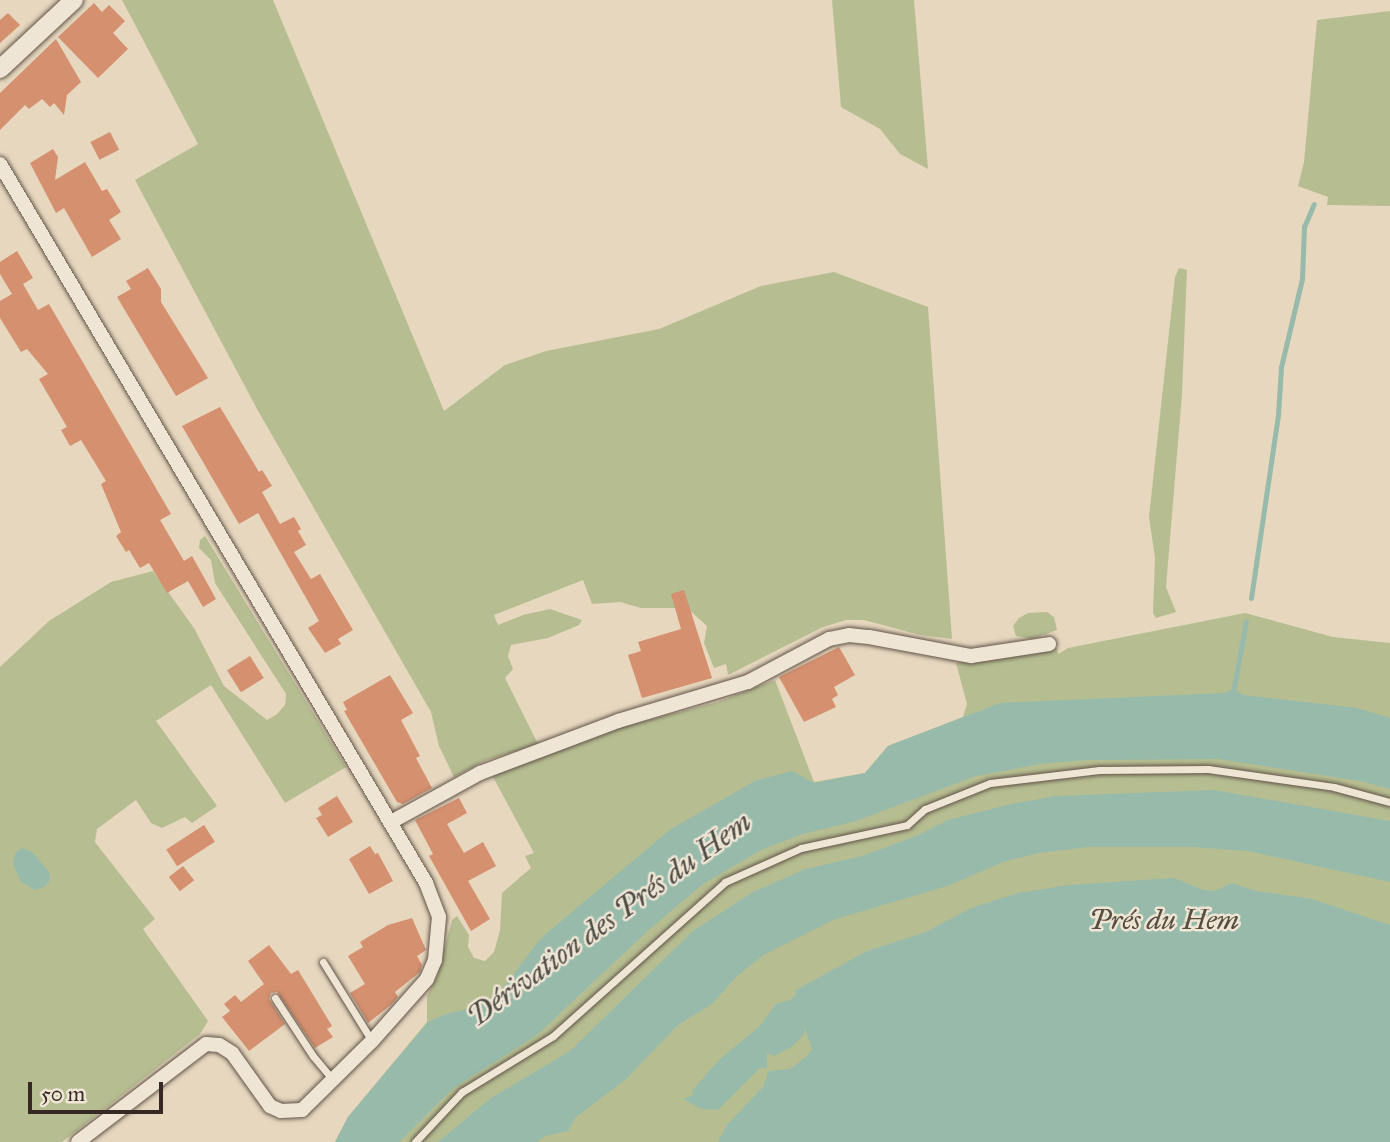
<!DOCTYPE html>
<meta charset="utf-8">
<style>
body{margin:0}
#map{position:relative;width:1390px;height:1142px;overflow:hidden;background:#e6d7be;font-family:"IM FELL Great Primer",serif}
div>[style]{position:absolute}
.green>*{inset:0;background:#b6be91}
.water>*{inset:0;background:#97baab}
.stream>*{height:5px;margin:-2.5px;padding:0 2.5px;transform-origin:2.5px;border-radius:2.5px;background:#97baab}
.building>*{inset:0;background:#d4906f;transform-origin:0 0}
.roads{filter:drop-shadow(0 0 2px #62544a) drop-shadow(0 0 2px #62544a)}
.service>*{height:7px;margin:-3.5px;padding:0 3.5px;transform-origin:3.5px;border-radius:3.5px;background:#efe5d5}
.minor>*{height:14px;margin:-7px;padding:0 7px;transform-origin:7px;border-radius:7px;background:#efe5d5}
.tertiary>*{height:18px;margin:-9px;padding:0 9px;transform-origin:9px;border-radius:9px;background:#efe5d5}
span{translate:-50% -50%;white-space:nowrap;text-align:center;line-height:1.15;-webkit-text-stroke:5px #efe5d5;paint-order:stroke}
.park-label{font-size:28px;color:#564e3f;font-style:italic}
.water-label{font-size:30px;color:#4e4d46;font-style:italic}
.scale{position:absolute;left:28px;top:1082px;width:135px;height:32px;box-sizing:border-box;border:4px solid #362924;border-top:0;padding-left:9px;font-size:21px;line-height:24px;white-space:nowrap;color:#362924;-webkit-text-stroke:5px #efe5d5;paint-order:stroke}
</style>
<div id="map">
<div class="green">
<i style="clip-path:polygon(122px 0,273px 0,444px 411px,505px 365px,546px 351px,659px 329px,761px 286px,834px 272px,928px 307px,952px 639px,920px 635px,864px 620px,846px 620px,823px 627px,728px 675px,726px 664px,714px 668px,704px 643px,707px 626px,687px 608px,641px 608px,620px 602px,592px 604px,583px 580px,494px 615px,498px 625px,523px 615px,550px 609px,582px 620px,579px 625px,548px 638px,511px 645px,508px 656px,513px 669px,505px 678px,538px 744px,484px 761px,454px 777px,439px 746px,431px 712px,257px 409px,135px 180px,198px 144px)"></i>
<i style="clip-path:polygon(832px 0,914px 0,928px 169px,900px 154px,880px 129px,841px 107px)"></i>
<i style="clip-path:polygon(1390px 11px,1390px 206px,1327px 205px,1328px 197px,1298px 186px,1304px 162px,1317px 20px)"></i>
<i style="clip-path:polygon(1179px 268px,1187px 270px,1182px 394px,1166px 587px,1176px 612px,1156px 618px,1153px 613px,1155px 558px,1149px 517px,1175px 277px)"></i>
<i style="clip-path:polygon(205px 536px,346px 767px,285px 803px,211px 685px,156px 721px,217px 806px,192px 823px,185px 817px,162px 828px,151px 823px,136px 800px,97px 829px,95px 842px,155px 919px,143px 929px,208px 1021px,200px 1034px,62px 1142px,0 1142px,0 667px,49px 621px,111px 582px,153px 571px,194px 628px,224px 686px,267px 720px,276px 715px,285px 705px,286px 694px,215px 583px,211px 560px,199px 548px,200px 540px)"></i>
<i style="clip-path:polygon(1047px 612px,1054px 617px,1057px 630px,1032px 639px,1016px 636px,1013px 626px,1019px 618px,1028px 613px)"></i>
<i style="clip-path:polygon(1245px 613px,1333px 637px,1390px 643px,1390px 1142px,335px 1142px,348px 1117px,427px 1022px,427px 996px,437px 976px,452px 920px,457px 916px,469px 935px,468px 947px,474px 958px,485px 961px,494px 952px,500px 930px,502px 893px,531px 868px,525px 856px,534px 853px,492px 775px,622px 727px,718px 702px,775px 680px,814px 782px,865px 773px,888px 746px,963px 717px,967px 704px,956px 663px,1057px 648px,1058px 654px,1068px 648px)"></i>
</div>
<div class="water">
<i style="clip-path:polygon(1234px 688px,1243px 695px,1357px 708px,1390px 718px,1390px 789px,1360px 781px,1218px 759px,1086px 760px,1040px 764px,976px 776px,856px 821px,803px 834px,761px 850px,703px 884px,652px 927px,537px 1035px,452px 1089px,399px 1142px,335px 1142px,348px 1117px,428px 1022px,446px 1014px,477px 1007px,500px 992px,541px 938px,671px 829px,755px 781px,792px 771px,814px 783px,865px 773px,888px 746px,1000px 703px,1225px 693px)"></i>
<i style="clip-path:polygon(1214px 790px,1390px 821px,1390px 882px,1248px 851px,1193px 847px,1088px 847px,1039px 853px,1006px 861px,947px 886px,833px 920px,765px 954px,736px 977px,712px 1004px,678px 1025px,626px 1079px,575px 1118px,568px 1131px,545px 1136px,537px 1142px,438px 1142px,491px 1098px,570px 1051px,693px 931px,753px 892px,806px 869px,862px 856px,919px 835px,948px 820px,1011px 804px,1056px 796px)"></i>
<i style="clip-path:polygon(22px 848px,32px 852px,49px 872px,50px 880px,44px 887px,35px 890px,21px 882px,13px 864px,15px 853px)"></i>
<i style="clip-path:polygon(1174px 878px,1204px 890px,1215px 891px,1232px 883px,1256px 891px,1312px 899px,1390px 925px,1390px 1142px,718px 1142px,727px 1125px,763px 1087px,769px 1071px,790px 1069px,807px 1056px,812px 1049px,805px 1028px,804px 1034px,793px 1046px,774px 1056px,767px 1053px,767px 1068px,760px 1068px,718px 1110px,701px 1109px,683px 1099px,693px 1095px,692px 1091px,719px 1060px,760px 1026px,776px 1004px,790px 1000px,795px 996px,796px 990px,867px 951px,926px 932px,971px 908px,1018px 893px,1068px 885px)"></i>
</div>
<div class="stream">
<i style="left:1251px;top:598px;width:185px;rotate:-81.6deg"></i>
<i style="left:1278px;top:415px;width:48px;rotate:-86.4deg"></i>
<i style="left:1281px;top:367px;width:90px;rotate:-76.6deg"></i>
<i style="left:1302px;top:279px;width:52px;rotate:-87.8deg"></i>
<i style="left:1304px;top:227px;width:25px;rotate:-67deg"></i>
<i style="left:1233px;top:693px;width:73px;rotate:-79.8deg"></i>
</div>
<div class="building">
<i style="clip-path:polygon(94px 3px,102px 12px,109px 5px,125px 21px,113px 33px,128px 49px,98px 78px,58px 37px)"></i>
<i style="clip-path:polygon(8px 13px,20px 25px,0 43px,0 20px)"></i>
<i style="clip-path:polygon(56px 39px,81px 82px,67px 95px,64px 115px,54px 103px,50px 107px,42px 99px,29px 109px,25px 105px,0 130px,0 93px)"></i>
<i style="left:110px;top:132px;width:20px;height:22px;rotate:63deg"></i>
<i style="clip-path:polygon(53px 149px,58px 157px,55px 180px,85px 162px,102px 191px,107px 189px,121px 212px,109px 220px,121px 239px,92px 257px,64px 208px,56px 213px,30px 163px)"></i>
<i style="clip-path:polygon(17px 251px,33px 278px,23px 284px,38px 310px,49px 304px,171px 514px,160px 520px,184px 561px,192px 556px,216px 599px,203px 607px,188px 581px,167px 593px,149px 563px,140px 568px,129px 550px,126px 552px,116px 536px,121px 532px,101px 484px,106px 481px,81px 440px,70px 446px,61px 430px,67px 427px,39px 379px,48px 374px,27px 349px,21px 352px,0 318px,0 301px,12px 294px,0 274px,0 262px)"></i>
<i style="clip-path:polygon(148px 268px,161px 289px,161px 302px,208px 378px,176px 396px,117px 297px,131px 289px,126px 281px)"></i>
<i style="clip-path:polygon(220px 407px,259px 472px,262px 470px,272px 486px,262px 492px,280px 524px,294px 517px,301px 529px,298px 531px,306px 545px,294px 552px,311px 579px,320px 574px,353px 630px,338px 639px,341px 644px,325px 653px,308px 628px,319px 621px,258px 513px,239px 524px,182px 426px)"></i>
<i style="clip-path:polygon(684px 590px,712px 678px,642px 698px,628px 655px,641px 651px,638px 642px,681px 629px,671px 594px)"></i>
<i style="clip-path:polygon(839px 647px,855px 675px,834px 687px,838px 695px,832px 699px,836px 707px,804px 722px,779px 677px)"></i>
<i style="left:250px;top:656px;width:26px;height:27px;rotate:58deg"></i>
<i style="clip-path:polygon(390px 675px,413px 713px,401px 720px,420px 756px,416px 758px,432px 788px,403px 804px,397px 802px,344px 711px,347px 710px,343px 702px)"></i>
<i style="clip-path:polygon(337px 796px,353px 822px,328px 837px,316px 818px,322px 815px,318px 808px)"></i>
<i style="clip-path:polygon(459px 798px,467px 813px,447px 824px,464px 853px,483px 842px,496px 866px,468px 881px,490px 919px,471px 931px,429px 856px,433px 854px,415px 820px)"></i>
<i style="left:204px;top:825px;width:20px;height:45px;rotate:57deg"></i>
<i style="clip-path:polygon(370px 846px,375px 854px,378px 853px,393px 881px,369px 894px,349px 859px)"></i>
<i style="left:183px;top:866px;width:18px;height:18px;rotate:52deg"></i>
<i style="clip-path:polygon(412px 918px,426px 950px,417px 956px,422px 965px,420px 972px,395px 992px,398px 997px,392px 1004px,368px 1023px,350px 993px,365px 984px,348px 956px,363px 947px,360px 942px,388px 925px)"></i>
<i style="clip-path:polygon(269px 945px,291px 974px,298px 970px,332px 1026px,327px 1029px,333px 1037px,315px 1048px,277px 992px,271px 993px,269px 999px,285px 1024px,249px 1051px,222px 1017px,230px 1011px,224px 1004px,235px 995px,241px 1002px,264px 984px,248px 961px)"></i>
</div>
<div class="roads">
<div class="service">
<i style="left:323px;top:962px;width:93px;rotate:58.2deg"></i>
<i style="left:275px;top:998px;width:69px;rotate:56.8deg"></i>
<i style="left:313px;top:1056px;width:31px;rotate:50deg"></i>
<i style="left:415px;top:1142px;width:69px;rotate:-46.8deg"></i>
<i style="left:462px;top:1092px;width:107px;rotate:-31.6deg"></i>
<i style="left:553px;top:1036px;width:231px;rotate:-41.8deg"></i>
<i style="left:725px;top:882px;width:83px;rotate:-24.1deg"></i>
<i style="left:801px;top:848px;width:108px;rotate:-12.2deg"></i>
<i style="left:907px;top:825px;width:24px;rotate:-42deg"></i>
<i style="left:925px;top:809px;width:70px;rotate:-21.8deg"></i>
<i style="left:990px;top:783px;width:110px;rotate:-6.8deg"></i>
<i style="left:1099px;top:770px;width:109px;rotate:-0.5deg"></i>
<i style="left:1208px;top:769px;width:127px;rotate:8.1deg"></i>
<i style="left:1334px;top:787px;width:58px;rotate:15deg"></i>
</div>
<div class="minor">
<i style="left:0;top:164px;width:836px;rotate:59.35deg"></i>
<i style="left:426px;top:883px;width:36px;rotate:69deg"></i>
<i style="left:439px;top:917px;width:43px;rotate:95.3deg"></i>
<i style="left:435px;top:960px;width:21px;rotate:113deg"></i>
<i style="left:427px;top:979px;width:83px;rotate:131.6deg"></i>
<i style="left:372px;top:1041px;width:98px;rotate:135.4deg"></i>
<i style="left:302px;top:1110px;width:21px;rotate:177deg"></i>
<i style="left:281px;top:1111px;width:12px;rotate:-156deg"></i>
<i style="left:270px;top:1106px;width:65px;rotate:-125.6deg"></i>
<i style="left:232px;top:1053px;width:15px;rotate:-148deg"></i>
<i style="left:219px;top:1045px;width:13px;rotate:-176deg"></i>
<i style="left:206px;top:1044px;width:161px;rotate:142.6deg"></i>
<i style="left:391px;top:822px;width:102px;rotate:-28.8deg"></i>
<i style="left:480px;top:773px;width:147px;rotate:-20.6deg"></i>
<i style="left:618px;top:721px;width:136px;rotate:-16.7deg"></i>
<i style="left:748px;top:682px;width:92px;rotate:-28deg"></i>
<i style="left:829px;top:639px;width:20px;rotate:-11deg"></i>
<i style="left:849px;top:635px;width:20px;rotate:6deg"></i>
<i style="left:869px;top:637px;width:104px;rotate:10.6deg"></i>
<i style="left:971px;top:656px;width:79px;rotate:-8.7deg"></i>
</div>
<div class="tertiary">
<i style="left:0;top:69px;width:101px;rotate:-43deg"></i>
</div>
</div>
<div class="park-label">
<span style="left:1164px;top:920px">Prés du Hem</span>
</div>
<div class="water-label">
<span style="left:609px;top:919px;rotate:-36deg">Dérivation des Prés du Hem</span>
</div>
<div class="scale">50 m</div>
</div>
